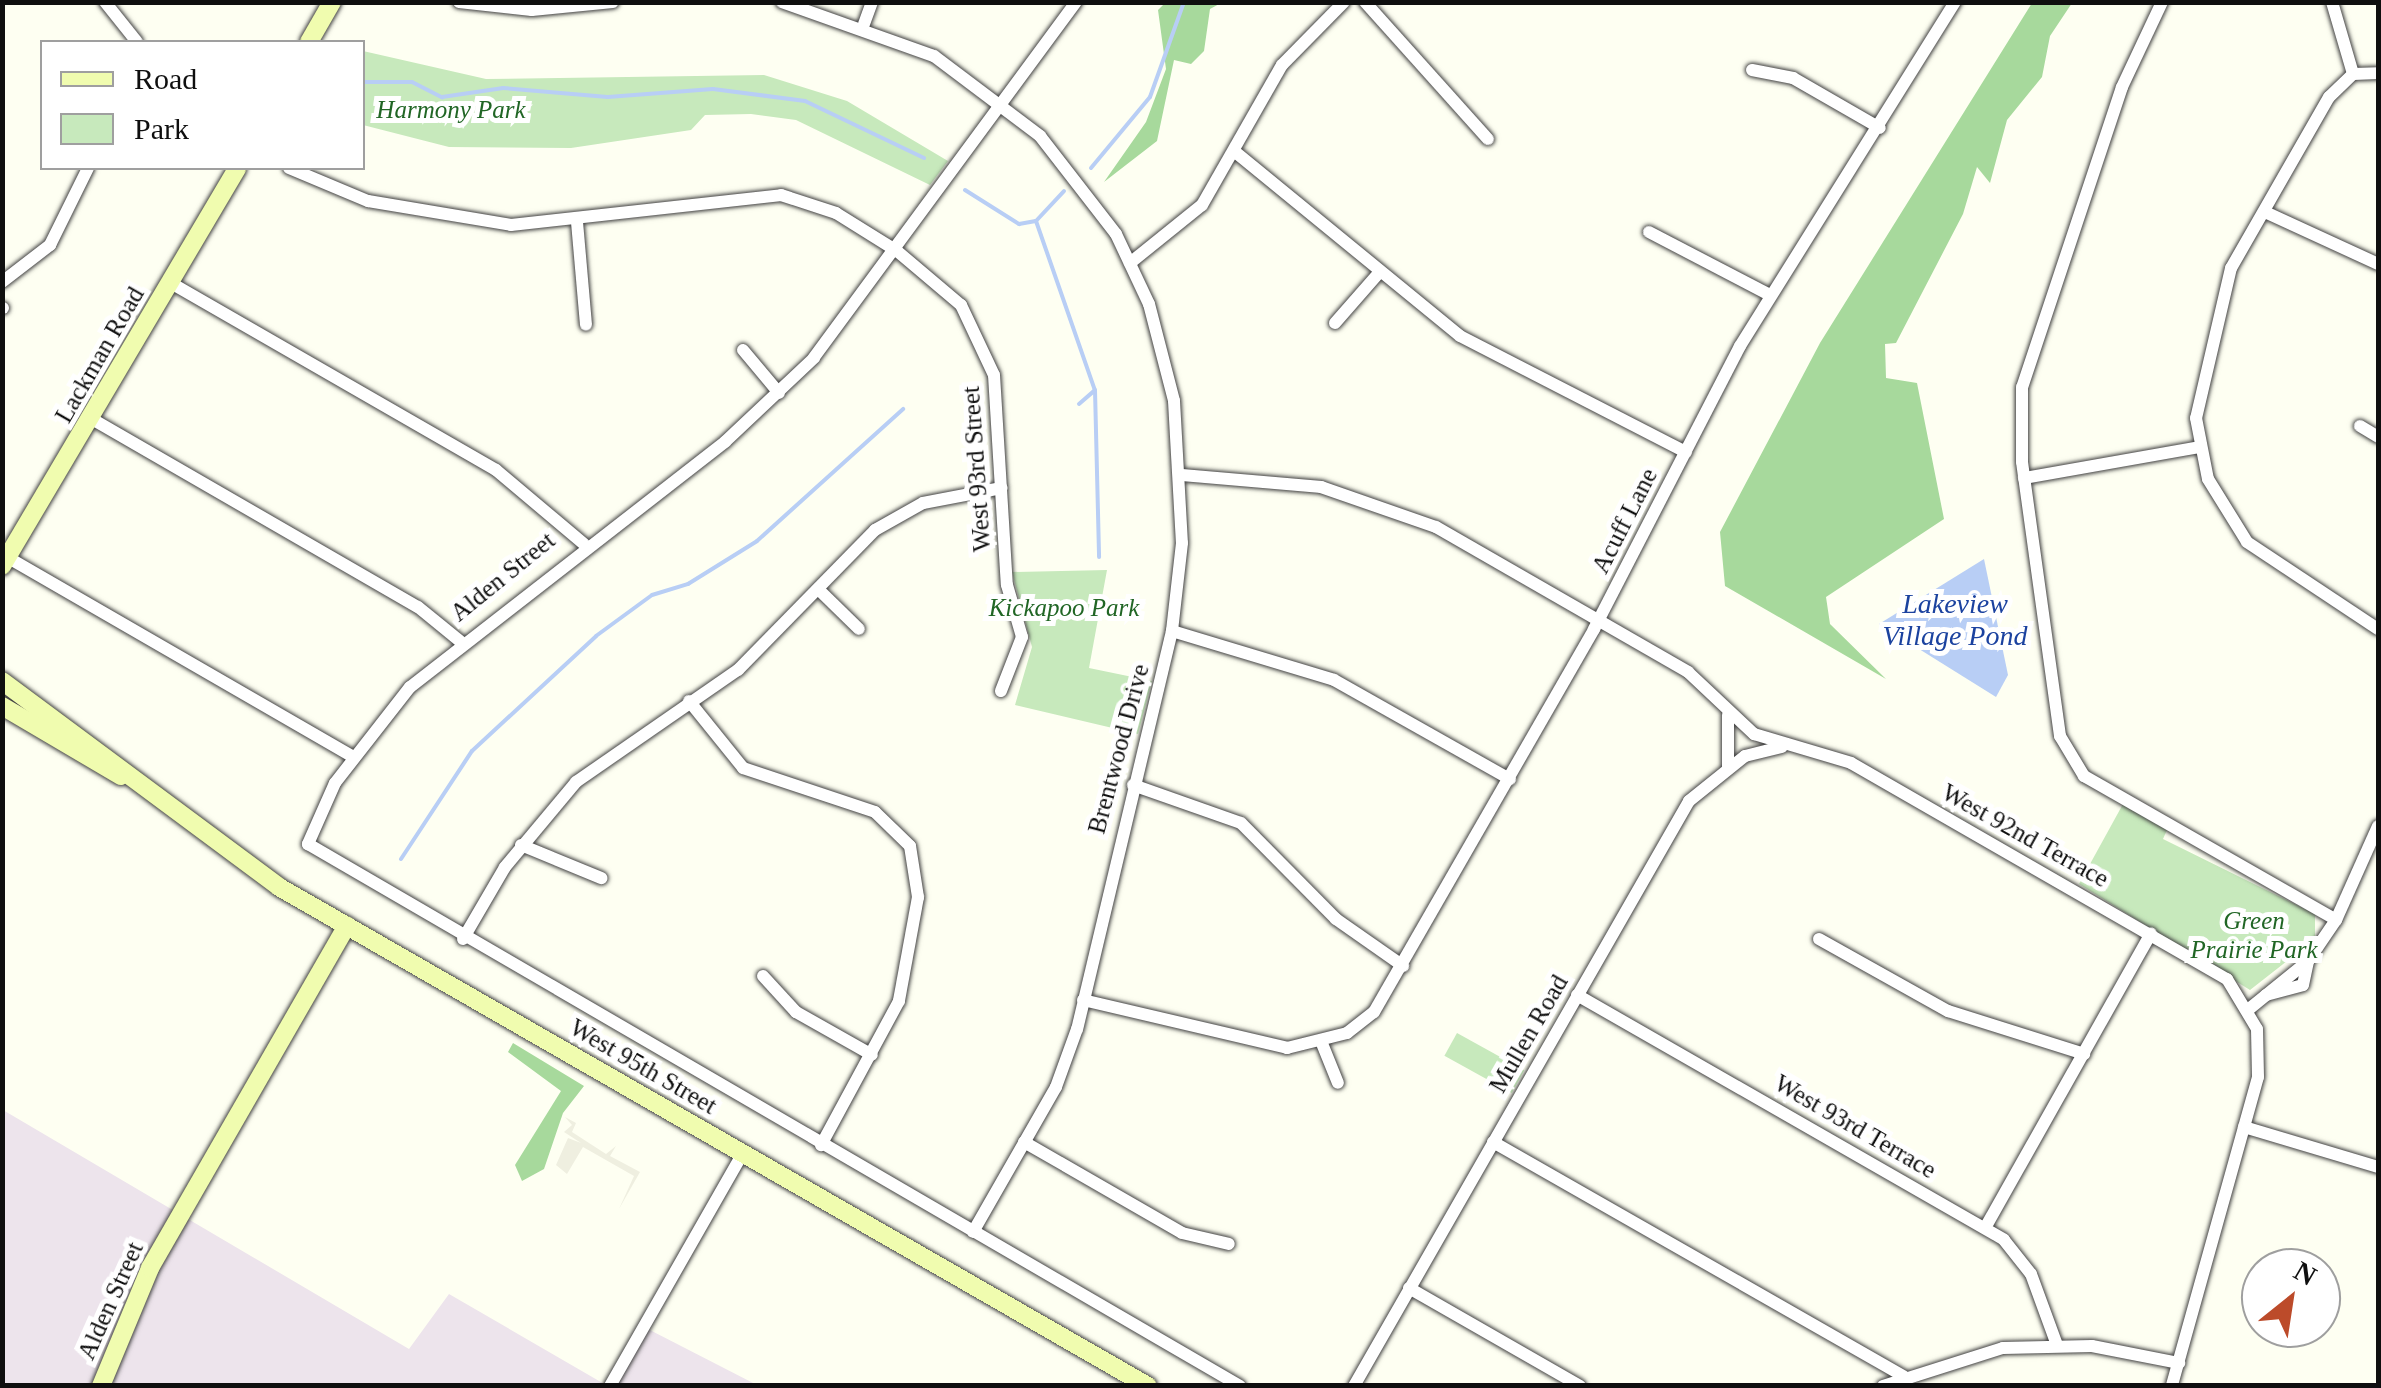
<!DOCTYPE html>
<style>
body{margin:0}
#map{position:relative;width:2381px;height:1388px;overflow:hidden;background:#fefff2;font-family:"Times New Roman",serif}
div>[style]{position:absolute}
.industrial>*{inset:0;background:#ede4ec}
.green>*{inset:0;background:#c7e9bc;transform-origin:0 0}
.forest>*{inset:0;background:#a7d99c}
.plaza>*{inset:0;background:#efefe0}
.water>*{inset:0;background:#b8cef5}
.stream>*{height:4px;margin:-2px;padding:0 2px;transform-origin:2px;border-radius:2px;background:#b8cef5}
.roads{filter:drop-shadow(0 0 2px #424242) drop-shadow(0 0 2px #424242)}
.street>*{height:12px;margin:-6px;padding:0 6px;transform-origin:6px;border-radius:6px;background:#fff}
.secondary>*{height:18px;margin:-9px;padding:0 9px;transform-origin:9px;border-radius:9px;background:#f0fcaf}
span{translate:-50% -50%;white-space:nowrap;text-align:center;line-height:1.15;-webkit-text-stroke:10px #fff;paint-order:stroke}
.park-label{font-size:25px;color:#216625;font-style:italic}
.street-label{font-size:25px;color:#0f0f0f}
.water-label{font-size:28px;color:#1b429f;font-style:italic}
.frame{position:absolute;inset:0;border:5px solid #0f0f0f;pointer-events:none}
.legend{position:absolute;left:40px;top:40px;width:325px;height:130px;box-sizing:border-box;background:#fff;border:2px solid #9f9f9f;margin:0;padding:12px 18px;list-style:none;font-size:30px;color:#0f0f0f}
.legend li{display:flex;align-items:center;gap:20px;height:50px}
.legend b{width:50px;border:2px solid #9f9f9f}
.north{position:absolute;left:2241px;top:1248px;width:100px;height:100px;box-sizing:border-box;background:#fff;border:2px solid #9f9f9f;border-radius:50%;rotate:30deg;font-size:28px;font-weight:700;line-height:40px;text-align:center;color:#0f0f0f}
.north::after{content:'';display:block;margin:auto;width:35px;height:45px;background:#bc4b2a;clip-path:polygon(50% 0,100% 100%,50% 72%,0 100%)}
</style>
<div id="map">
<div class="industrial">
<i style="clip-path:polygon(3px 1110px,409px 1349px,449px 1294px,606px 1385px,3px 1386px)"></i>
<i style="clip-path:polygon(644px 1327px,757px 1385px,610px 1386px)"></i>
</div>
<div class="green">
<i style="clip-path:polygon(363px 51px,486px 79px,764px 75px,847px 101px,948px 161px,930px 185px,796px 120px,751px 114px,705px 115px,691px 130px,571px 148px,449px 147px,363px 125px)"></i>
<i style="clip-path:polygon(1107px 570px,1089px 668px,1152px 681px,1138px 734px,1015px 705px,1032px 647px,1012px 572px)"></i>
<i style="clip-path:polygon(2123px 804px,2167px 830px,2163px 839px,2315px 914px,2315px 939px,2250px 990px,2079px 884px)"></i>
<i style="left:1457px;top:1033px;width:77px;height:26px;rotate:29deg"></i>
</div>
<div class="forest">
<i style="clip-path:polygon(1165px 3px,1221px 3px,1210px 9px,1204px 51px,1191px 64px,1174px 60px,1157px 141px,1104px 182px,1146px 122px,1166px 69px,1158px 10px)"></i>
<i style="clip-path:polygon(2032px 3px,2072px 3px,2050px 36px,2042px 77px,2007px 120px,1990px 183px,1977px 167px,1963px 214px,1896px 343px,1885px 344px,1886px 378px,1917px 383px,1944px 519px,1826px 597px,1830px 624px,1886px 679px,1725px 586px,1720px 532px,1820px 343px)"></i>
<i style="clip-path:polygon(513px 1043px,584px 1086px,563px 1113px,544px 1169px,522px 1181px,515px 1165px,561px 1091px,508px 1052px)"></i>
</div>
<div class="plaza">
<i style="clip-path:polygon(565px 1117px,576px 1123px,572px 1132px,606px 1154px,616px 1146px,610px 1156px,640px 1172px,619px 1209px,634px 1176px,583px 1147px,567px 1174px,556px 1165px,568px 1138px,581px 1143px,564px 1132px,572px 1125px)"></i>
</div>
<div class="water">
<i style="clip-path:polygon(1984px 559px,2008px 675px,1996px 697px,1879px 624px)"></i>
</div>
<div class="stream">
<i style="left:362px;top:82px;width:50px"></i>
<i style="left:412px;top:82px;width:34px;rotate:27deg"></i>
<i style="left:442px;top:97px;width:62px;rotate:-8.4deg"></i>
<i style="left:503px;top:88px;width:105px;rotate:4.9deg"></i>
<i style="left:608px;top:97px;width:105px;rotate:-4.4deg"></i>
<i style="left:713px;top:89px;width:93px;rotate:7.4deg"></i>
<i style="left:805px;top:101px;width:132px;rotate:25.6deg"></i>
<i style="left:1091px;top:168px;width:92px;rotate:-50.3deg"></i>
<i style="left:1150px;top:97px;width:101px;rotate:-70.3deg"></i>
<i style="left:965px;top:190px;width:64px;rotate:32.2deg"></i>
<i style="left:1019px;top:224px;width:17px;rotate:-10deg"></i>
<i style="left:1036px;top:221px;width:41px;rotate:-47deg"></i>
<i style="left:1036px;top:221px;width:179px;rotate:70.8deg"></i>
<i style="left:1095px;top:390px;width:167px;rotate:88.6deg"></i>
<i style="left:1079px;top:404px;width:20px;rotate:-41deg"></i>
<i style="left:401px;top:859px;width:129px;rotate:-56.7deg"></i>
<i style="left:472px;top:751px;width:169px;rotate:-42.8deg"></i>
<i style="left:596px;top:636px;width:69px;rotate:-36.2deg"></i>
<i style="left:652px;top:595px;width:38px;rotate:-17deg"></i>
<i style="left:688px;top:584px;width:81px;rotate:-31.9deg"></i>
<i style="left:757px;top:541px;width:197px;rotate:-42.1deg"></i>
</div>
<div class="roads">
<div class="street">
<i style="left:105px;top:2px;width:51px;rotate:51.3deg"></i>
<i style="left:459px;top:2px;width:73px;rotate:6.3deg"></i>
<i style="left:532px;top:10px;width:81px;rotate:-5.6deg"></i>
<i style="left:782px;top:2px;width:161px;rotate:19.6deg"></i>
<i style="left:934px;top:56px;width:133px;rotate:37deg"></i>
<i style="left:1040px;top:136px;width:124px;rotate:52.2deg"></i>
<i style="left:1116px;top:234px;width:77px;rotate:64.8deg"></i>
<i style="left:1149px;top:304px;width:100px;rotate:75.5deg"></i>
<i style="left:1174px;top:401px;width:142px;rotate:86.8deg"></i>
<i style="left:1182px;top:543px;width:89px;rotate:96.5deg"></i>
<i style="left:1172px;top:631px;width:409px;rotate:103.4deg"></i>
<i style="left:1077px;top:1029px;width:62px;rotate:109.9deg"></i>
<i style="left:1056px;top:1087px;width:167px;rotate:119.8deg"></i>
<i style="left:1076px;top:2px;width:442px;rotate:126.4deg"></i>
<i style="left:814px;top:358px;width:122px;rotate:136.7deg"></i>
<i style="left:725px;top:442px;width:399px;rotate:142.1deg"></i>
<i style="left:410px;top:687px;width:122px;rotate:128deg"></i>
<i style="left:335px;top:783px;width:67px;rotate:113.9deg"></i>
<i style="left:308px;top:844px;width:1078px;rotate:30.18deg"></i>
<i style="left:1365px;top:2px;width:184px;rotate:48.1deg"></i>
<i style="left:2162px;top:2px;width:94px;rotate:115.2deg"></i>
<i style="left:2122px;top:87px;width:316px;rotate:108.4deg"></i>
<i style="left:2022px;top:387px;width:75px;rotate:90deg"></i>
<i style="left:2022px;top:462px;width:277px;rotate:82.1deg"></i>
<i style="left:2060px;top:736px;width:47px;rotate:59deg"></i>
<i style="left:2084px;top:776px;width:290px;rotate:29.7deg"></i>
<i style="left:2332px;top:2px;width:75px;rotate:73.7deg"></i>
<i style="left:864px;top:24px;width:23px;rotate:-70deg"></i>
<i style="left:1752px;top:70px;width:42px;rotate:11deg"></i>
<i style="left:1793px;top:78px;width:100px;rotate:29.9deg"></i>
<i style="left:2353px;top:74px;width:33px;rotate:136deg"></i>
<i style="left:2329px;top:97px;width:197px;rotate:119.8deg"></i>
<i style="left:2231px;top:268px;width:154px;rotate:103.1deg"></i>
<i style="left:2196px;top:418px;width:62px;rotate:78.9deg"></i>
<i style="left:2208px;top:479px;width:74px;rotate:58.2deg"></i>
<i style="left:2247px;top:542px;width:157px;rotate:33.6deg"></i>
<i style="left:2353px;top:74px;width:25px;rotate:-2deg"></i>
<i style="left:1234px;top:151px;width:292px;rotate:39.3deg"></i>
<i style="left:1460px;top:336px;width:254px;rotate:27.2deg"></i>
<i style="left:289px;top:168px;width:86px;rotate:22.7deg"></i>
<i style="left:368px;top:201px;width:145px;rotate:9.5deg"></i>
<i style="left:511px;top:225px;width:272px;rotate:-6.3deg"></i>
<i style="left:781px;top:195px;width:58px;rotate:18.1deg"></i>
<i style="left:836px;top:213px;width:72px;rotate:31.9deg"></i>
<i style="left:897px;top:251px;width:84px;rotate:40.2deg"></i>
<i style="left:961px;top:305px;width:77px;rotate:64.8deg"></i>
<i style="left:994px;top:375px;width:210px;rotate:86.5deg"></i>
<i style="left:1007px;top:585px;width:54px;rotate:73.9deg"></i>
<i style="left:1022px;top:637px;width:58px;rotate:111.3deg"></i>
<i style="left:2265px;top:212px;width:124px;rotate:24.7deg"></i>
<i style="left:577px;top:222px;width:103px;rotate:85deg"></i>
<i style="left:1649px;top:232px;width:136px;rotate:27.5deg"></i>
<i style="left:1130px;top:263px;width:92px;rotate:-38.9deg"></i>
<i style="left:1202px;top:205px;width:161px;rotate:-60.3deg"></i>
<i style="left:1282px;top:65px;width:88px;rotate:-45.5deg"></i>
<i style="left:2px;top:282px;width:61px;rotate:-37.6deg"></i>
<i style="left:50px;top:245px;width:86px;rotate:-63.7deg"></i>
<i style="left:171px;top:283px;width:375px;rotate:29.9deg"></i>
<i style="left:496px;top:470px;width:115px;rotate:40.1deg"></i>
<i style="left:2px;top:308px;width:1px"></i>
<i style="left:1335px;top:323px;width:64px;rotate:-48.8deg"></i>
<i style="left:743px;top:350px;width:56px;rotate:50.1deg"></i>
<i style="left:92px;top:419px;width:376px;rotate:30deg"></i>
<i style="left:418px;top:607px;width:55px;rotate:39.1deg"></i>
<i style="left:2360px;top:426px;width:21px;rotate:31deg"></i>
<i style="left:1182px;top:475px;width:140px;rotate:4.9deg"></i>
<i style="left:1321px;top:487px;width:122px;rotate:19.2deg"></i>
<i style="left:1436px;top:527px;width:291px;rotate:29.9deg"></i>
<i style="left:1688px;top:672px;width:91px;rotate:43.2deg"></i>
<i style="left:1754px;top:734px;width:101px;rotate:16.6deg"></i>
<i style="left:1851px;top:763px;width:434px;rotate:29.9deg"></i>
<i style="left:2227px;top:979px;width:58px;rotate:59deg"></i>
<i style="left:2257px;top:1029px;width:48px;rotate:88.8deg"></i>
<i style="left:2258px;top:1077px;width:321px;rotate:105.6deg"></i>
<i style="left:2024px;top:478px;width:179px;rotate:-10deg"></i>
<i style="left:7px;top:557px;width:400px;rotate:30deg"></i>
<i style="left:818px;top:589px;width:57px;rotate:44.3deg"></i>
<i style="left:1172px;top:631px;width:169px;rotate:16.8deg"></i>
<i style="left:1334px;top:680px;width:202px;rotate:29.4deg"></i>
<i style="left:689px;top:701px;width:86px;rotate:51.1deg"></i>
<i style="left:743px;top:768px;width:139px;rotate:18.4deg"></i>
<i style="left:875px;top:812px;width:49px;rotate:44.2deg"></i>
<i style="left:910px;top:846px;width:52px;rotate:81.1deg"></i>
<i style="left:918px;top:897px;width:106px;rotate:100.4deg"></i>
<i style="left:899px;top:1001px;width:164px;rotate:118.4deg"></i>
<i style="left:1728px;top:767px;width:52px;rotate:-90deg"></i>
<i style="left:1133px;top:785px;width:114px;rotate:19.4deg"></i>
<i style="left:1241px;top:823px;width:135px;rotate:45.3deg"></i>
<i style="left:1336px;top:919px;width:82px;rotate:35deg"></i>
<i style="left:521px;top:845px;width:87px;rotate:22.4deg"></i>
<i style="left:463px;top:939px;width:83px;rotate:-59.7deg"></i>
<i style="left:505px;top:867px;width:111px;rotate:-50.1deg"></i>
<i style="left:576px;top:782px;width:197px;rotate:-34.7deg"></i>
<i style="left:738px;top:670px;width:196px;rotate:-45.6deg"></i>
<i style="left:875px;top:530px;width:55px;rotate:-29.4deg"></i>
<i style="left:923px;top:503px;width:80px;rotate:-10.8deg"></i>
<i style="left:1819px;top:939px;width:148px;rotate:29.2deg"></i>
<i style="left:1948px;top:1011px;width:143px;rotate:17.5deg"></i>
<i style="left:763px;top:976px;width:49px;rotate:47.5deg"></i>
<i style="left:796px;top:1012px;width:87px;rotate:29.5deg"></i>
<i style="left:1577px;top:995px;width:492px;rotate:29.8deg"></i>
<i style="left:2004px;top:1240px;width:43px;rotate:51.5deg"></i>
<i style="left:2031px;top:1274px;width:76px;rotate:69.9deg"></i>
<i style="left:2266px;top:995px;width:38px;rotate:-15deg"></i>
<i style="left:2303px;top:985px;width:25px;rotate:-78deg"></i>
<i style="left:1083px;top:1000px;width:210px;rotate:13.2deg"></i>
<i style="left:1287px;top:1048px;width:62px;rotate:-14deg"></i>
<i style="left:1347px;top:1033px;width:34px;rotate:-38deg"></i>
<i style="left:1374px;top:1012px;width:442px;rotate:-60.1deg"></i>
<i style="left:1594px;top:629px;width:318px;rotate:-62.7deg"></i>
<i style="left:1740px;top:346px;width:406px;rotate:-58deg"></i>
<i style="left:2249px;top:1009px;width:76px;rotate:-39.1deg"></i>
<i style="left:2308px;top:961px;width:50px;rotate:-55.7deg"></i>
<i style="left:2336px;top:920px;width:103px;rotate:-65.9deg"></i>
<i style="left:1321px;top:1041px;width:45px;rotate:68deg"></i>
<i style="left:2244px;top:1127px;width:140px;rotate:16.6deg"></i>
<i style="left:1024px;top:1142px;width:182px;rotate:29.9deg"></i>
<i style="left:1182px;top:1233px;width:48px;rotate:13.2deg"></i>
<i style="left:1493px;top:1142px;width:473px;rotate:29.7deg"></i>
<i style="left:1985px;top:1228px;width:338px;rotate:-60.6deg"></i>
<i style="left:1409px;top:1288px;width:197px;rotate:29.8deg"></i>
<i style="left:610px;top:1386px;width:268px;rotate:-60.3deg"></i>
<i style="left:1354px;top:1386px;width:674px;rotate:-60.2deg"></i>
<i style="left:1689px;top:801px;width:72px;rotate:-38.8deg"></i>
<i style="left:1745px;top:756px;width:38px;rotate:-14deg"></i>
<i style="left:1883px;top:1386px;width:126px;rotate:-17.6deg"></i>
<i style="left:2003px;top:1348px;width:89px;rotate:-1.3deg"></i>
<i style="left:2092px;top:1346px;width:89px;rotate:11.1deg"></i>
</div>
<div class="secondary">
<i style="left:309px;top:42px;width:46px;rotate:-60.1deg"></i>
<i style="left:2px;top:566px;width:462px;rotate:-59.4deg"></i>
<i style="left:2px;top:681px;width:345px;rotate:36.6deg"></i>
<i style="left:279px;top:887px;width:1002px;rotate:29.87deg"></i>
<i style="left:2px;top:706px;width:138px;rotate:30.5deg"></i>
<i style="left:101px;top:1386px;width:128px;rotate:-67.4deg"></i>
<i style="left:150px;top:1268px;width:395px;rotate:-60.1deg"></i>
</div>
</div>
<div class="park-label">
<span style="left:451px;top:110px">Harmony Park</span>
<span style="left:1064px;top:608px">Kickapoo Park</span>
<span style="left:2254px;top:936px">Green<br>Prairie Park</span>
</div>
<div class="street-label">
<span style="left:100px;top:355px;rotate:-60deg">Lackman Road</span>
<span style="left:977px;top:469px;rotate:-94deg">West 93rd Street</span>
<span style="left:1625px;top:521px;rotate:-63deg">Acuff Lane</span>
<span style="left:503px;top:577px;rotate:-39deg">Alden Street</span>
<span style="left:1119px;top:749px;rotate:-75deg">Brentwood Drive</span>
<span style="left:2025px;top:836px;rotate:29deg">West 92nd Terrace</span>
<span style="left:1529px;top:1034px;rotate:-60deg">Mullen Road</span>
<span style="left:643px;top:1067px;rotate:30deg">West 95th Street</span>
<span style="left:1855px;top:1127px;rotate:30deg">West 93rd Terrace</span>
<span style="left:111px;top:1301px;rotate:-66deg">Alden Street</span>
</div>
<div class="water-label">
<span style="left:1955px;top:620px">Lakeview<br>Village Pond</span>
</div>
<div class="frame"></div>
<ul class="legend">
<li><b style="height:12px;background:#f0fcaf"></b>Road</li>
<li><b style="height:28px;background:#c7e9bc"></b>Park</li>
</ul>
<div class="north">N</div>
</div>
